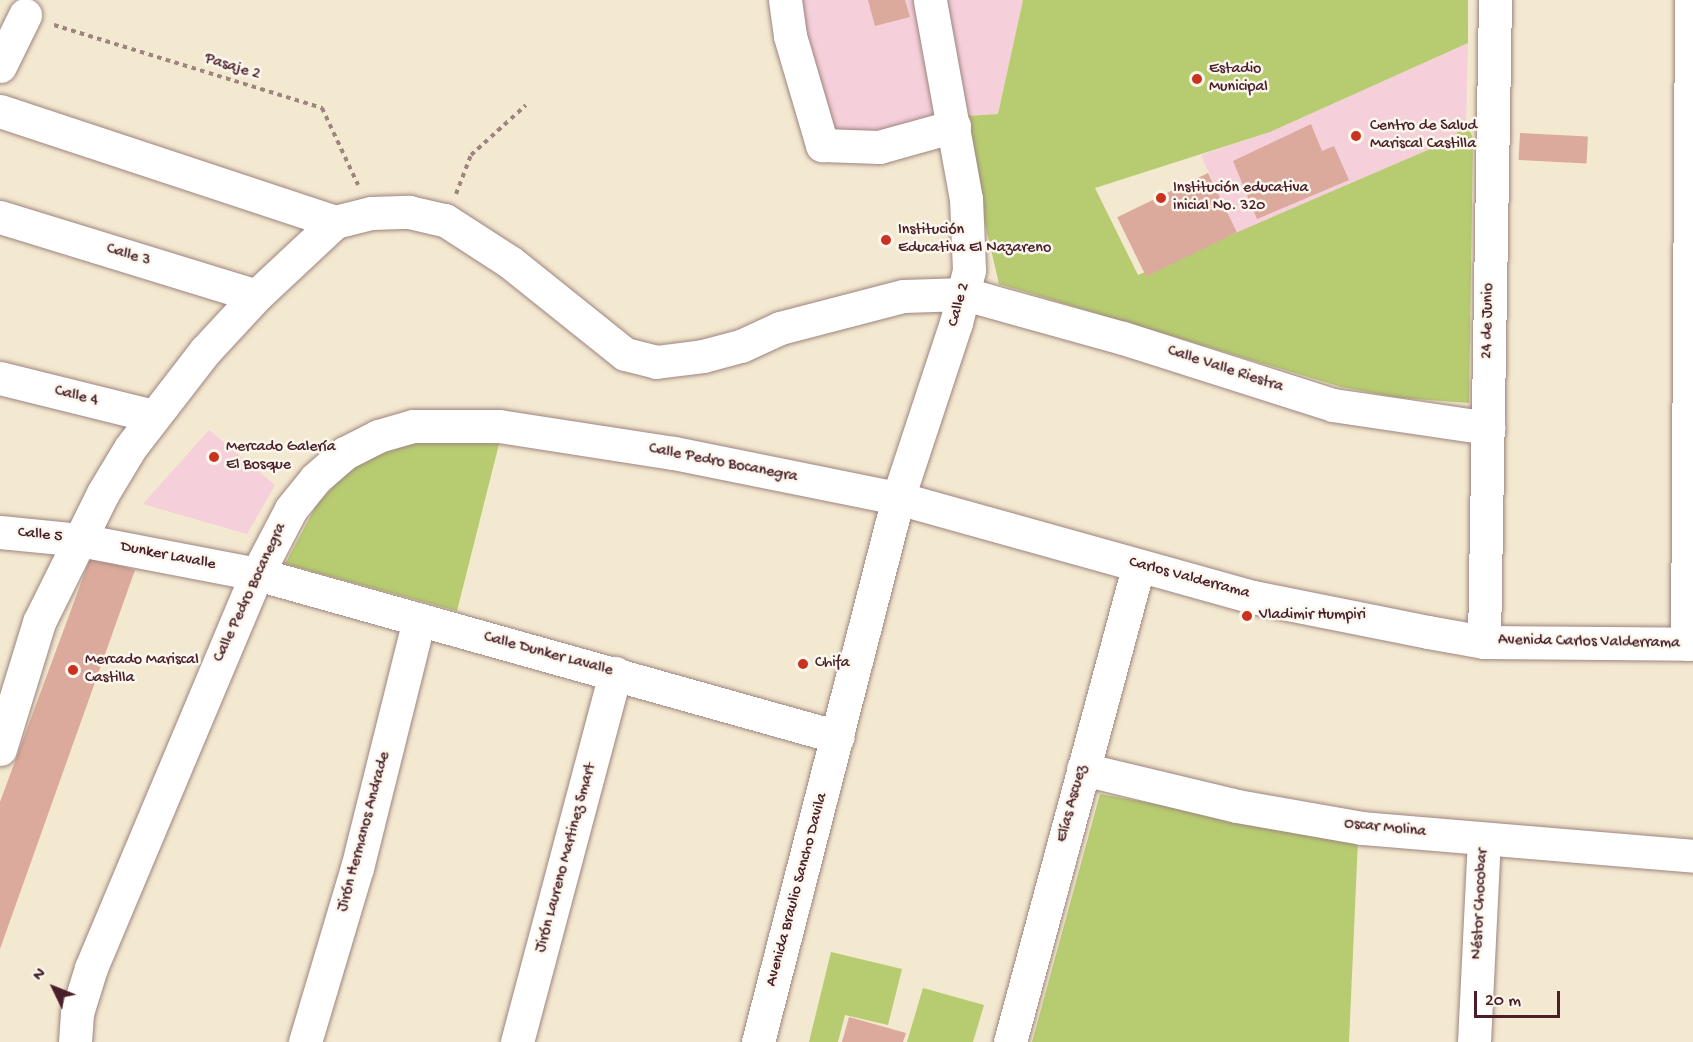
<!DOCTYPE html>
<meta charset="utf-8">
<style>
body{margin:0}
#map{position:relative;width:1693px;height:1042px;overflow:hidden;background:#f3e8d0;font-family:"Gochi Hand",sans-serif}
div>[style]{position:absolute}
.built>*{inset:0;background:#f5cfda}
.green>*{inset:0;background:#b7cc71}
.building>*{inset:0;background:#dbaa9c;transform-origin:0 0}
.path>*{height:4px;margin-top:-2px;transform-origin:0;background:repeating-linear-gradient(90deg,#9e847e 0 4.5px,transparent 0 9px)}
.roads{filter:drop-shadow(0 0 2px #9e847e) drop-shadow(0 0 2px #9e847e)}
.minor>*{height:33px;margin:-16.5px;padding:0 16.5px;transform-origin:16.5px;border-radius:16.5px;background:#fff}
.tertiary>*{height:33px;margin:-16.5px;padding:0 16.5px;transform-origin:16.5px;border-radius:16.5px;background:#fff}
.dots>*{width:16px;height:16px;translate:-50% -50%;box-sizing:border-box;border:3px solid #fbf7ec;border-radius:50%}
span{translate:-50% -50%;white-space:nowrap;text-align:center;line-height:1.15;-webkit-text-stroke:5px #fbf7ec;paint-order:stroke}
.street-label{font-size:16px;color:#4a1f2b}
.poi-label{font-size:16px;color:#4a1f2b}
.left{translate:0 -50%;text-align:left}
.north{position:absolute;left:24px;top:958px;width:60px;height:60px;-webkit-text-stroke:4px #fbf7ec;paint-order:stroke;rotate:313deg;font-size:16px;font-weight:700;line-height:24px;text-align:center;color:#4a1f2b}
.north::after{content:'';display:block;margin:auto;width:21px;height:27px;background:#4a1f2b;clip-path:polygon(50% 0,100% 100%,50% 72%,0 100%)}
.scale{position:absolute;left:1474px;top:991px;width:86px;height:27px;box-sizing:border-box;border:3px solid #4a1f2b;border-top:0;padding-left:8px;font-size:18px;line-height:21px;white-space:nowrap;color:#4a1f2b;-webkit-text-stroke:4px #fbf7ec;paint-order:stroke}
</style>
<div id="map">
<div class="built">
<i style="clip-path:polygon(794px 0,918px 0,941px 120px,872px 134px,832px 136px)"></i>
<i style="clip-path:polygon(946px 0,1023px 0,998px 114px,968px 116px)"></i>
<i style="clip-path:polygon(1468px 43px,1466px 122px,1451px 140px,1236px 234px,1201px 155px,1270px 132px)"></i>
<i style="clip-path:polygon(209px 430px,275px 485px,247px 534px,143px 504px)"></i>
</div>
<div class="green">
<i style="clip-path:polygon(1023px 0,1468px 0,1468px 43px,1270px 132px,1095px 188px,1138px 275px,1451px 140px,1466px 122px,1473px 138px,1469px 403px,1400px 398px,1341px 387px,999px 284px,973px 171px,968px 116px,998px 114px)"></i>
<i style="clip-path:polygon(430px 438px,499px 444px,457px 611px,285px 564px,316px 506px,339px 480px,366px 459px)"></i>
<i style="clip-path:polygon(1100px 794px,1358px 840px,1349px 1042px,1032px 1042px)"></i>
<i style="clip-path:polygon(831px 952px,902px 969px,888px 1025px,845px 1015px,838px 1042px,809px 1042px)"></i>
<i style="clip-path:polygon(923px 988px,984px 1005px,973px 1042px,907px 1042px)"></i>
</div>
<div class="building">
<i style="clip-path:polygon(868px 0,905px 0,910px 17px,875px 26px)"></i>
<i style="clip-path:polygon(1311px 124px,1322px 151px,1334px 146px,1349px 180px,1257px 219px,1233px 161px)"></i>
<i style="left:1520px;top:133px;width:68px;height:27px;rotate:3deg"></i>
<i style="left:1208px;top:173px;width:66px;height:101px;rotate:64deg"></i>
<i style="clip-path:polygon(91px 556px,135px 570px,0 949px,0 802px)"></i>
<i style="clip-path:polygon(849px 1017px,906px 1033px,903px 1042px,842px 1042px)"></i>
</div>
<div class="path">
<i style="left:54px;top:25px;width:281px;rotate:17.2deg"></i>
<i style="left:322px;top:108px;width:85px;rotate:64.9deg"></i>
<i style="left:456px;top:194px;width:42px;rotate:-69deg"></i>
<i style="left:471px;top:155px;width:74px;rotate:-42.3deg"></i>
</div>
<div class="roads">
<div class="minor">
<i style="left:785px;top:0;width:36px;rotate:82deg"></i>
<i style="left:790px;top:36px;width:114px;rotate:73.6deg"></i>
<i style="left:822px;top:145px;width:57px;rotate:2deg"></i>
<i style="left:879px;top:147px;width:78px;rotate:-15.6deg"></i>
<i style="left:0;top:66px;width:57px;rotate:-63.9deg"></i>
<i style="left:0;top:111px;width:353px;rotate:18.3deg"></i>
<i style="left:0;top:217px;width:268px;rotate:17.1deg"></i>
<i style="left:0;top:378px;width:158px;rotate:13.9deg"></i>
<i style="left:0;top:532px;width:80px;rotate:5.7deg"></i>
<i style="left:80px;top:540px;width:180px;rotate:10.9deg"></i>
<i style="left:257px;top:574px;width:603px;rotate:15.67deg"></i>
<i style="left:1687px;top:644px;width:644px;rotate:-89.64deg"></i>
<i style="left:0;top:749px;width:133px;rotate:-72.9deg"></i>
<i style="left:39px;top:622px;width:144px;rotate:-63.6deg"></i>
<i style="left:103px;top:493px;width:52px;rotate:-59deg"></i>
<i style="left:130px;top:448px;width:123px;rotate:-52.3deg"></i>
<i style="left:205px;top:351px;width:75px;rotate:-47.2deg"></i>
<i style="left:256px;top:296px;width:108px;rotate:-43.1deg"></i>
<i style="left:335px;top:222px;width:37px;rotate:-14deg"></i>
<i style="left:371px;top:213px;width:38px;rotate:-2deg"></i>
<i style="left:409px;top:212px;width:37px;rotate:13deg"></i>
<i style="left:445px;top:220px;width:77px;rotate:32.9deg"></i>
<i style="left:510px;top:262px;width:147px;rotate:38.7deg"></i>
<i style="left:625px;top:354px;width:32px;rotate:14deg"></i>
<i style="left:656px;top:362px;width:47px;rotate:-7.3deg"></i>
<i style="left:703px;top:356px;width:39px;rotate:-15deg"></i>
<i style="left:741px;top:346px;width:43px;rotate:-24.8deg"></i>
<i style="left:780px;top:328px;width:127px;rotate:-14.6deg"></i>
<i style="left:903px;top:296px;width:62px;rotate:-1.8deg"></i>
<i style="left:965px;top:294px;width:164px;rotate:15.6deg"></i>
<i style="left:1123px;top:338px;width:220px;rotate:17.7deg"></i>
<i style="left:1333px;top:405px;width:157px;rotate:8.4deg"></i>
<i style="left:1083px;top:769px;width:158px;rotate:13.5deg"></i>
<i style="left:1237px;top:806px;width:127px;rotate:10deg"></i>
<i style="left:1362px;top:828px;width:332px;rotate:4.8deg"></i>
<i style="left:75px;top:1042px;width:29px;rotate:-86deg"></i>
<i style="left:77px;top:1013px;width:47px;rotate:-72.7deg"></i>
<i style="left:91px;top:968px;width:428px;rotate:-67.2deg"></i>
<i style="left:257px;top:574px;width:73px;rotate:-62.4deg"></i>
<i style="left:291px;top:509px;width:38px;rotate:-51deg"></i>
<i style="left:315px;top:479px;width:40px;rotate:-41deg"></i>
<i style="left:345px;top:453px;width:37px;rotate:-27deg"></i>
<i style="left:378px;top:436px;width:36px;rotate:-16deg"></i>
<i style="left:413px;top:426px;width:86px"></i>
<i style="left:499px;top:426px;width:177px;rotate:8.8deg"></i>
<i style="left:674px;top:453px;width:228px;rotate:11.4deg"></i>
<i style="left:898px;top:498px;width:184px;rotate:-71.7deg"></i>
<i style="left:956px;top:323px;width:55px;rotate:-76.2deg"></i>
<i style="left:969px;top:270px;width:71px;rotate:-92.4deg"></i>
<i style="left:966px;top:199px;width:202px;rotate:-100.3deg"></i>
<i style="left:305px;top:1042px;width:182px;rotate:-73.4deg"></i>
<i style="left:357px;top:868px;width:256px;rotate:-76deg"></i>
<i style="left:517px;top:1042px;width:382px;rotate:-75.1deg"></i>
<i style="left:1010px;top:1042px;width:493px;rotate:-74.9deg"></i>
<i style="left:1474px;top:1042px;width:203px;rotate:-87.2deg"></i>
</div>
<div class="tertiary">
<i style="left:1484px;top:642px;width:642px;rotate:-89.02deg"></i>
<i style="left:758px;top:1042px;width:562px;rotate:-75.57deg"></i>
<i style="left:898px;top:498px;width:369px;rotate:15.6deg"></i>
<i style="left:1253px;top:597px;width:178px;rotate:11.3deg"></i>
<i style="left:1428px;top:632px;width:57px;rotate:10.1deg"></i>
<i style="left:1484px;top:642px;width:209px;rotate:0.5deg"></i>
</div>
</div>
<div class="dots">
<i style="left:1197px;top:79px;background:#c8321e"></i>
<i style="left:1356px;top:136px;background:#c8321e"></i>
<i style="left:1161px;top:198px;background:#c8321e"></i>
<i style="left:886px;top:240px;background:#c8321e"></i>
<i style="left:214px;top:457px;background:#c8321e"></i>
<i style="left:1247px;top:616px;background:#c8321e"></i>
<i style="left:803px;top:664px;background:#c8321e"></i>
<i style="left:73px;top:670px;background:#c8321e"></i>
</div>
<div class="street-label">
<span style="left:232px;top:68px;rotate:17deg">Pasaje 2</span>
<span style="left:128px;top:256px;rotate:17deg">Calle 3</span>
<span style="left:960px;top:305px;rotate:-75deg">Calle 2</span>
<span style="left:1489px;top:321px;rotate:-89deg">24 de Junio</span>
<span style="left:1225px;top:370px;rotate:18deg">Calle Valle Riestra</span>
<span style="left:76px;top:397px;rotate:14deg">Calle 4</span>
<span style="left:723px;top:464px;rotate:11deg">Calle Pedro Bocanegra</span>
<span style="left:40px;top:536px;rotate:6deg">Calle 5</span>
<span style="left:168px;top:557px;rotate:11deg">Dunker Lavalle</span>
<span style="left:1189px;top:579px;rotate:15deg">Carlos Valderrama</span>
<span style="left:251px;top:593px;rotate:-65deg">Calle Pedro Bocanegra</span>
<span style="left:1589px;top:643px;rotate:1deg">Avenida Carlos Valderrama</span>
<span style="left:548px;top:655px;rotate:15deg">Calle Dunker Lavalle</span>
<span style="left:1073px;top:804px;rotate:-75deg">Elías Ascuez</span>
<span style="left:1385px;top:829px;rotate:6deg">Oscar Molina</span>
<span style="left:365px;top:832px;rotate:-75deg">Jirón Hermanos Andrade</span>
<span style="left:567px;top:858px;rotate:-75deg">Jirón Laureno Martinez Smart</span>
<span style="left:798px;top:890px;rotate:-75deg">Avenida Braulio Sancho Davila</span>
<span style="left:1481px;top:904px;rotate:-87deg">Néstor Chocobar</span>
</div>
<div class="poi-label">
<span class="left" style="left:1209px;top:79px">Estadio<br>Municipal</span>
<span class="left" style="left:1370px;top:136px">Centro de Salud<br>Mariscal Castilla</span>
<span class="left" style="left:1173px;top:198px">Institución educativa<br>inicial No. 320</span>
<span class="left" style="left:898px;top:240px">Institución<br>Educativa El Nazareno</span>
<span class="left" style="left:226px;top:457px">Mercado Galería<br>El Bosque</span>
<span class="left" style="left:1259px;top:616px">Vladimir Humpiri</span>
<span class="left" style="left:85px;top:670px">Mercado Mariscal<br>Castilla</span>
<span class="left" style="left:815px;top:664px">Chifa</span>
</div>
<div class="north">N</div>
<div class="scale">20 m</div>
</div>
